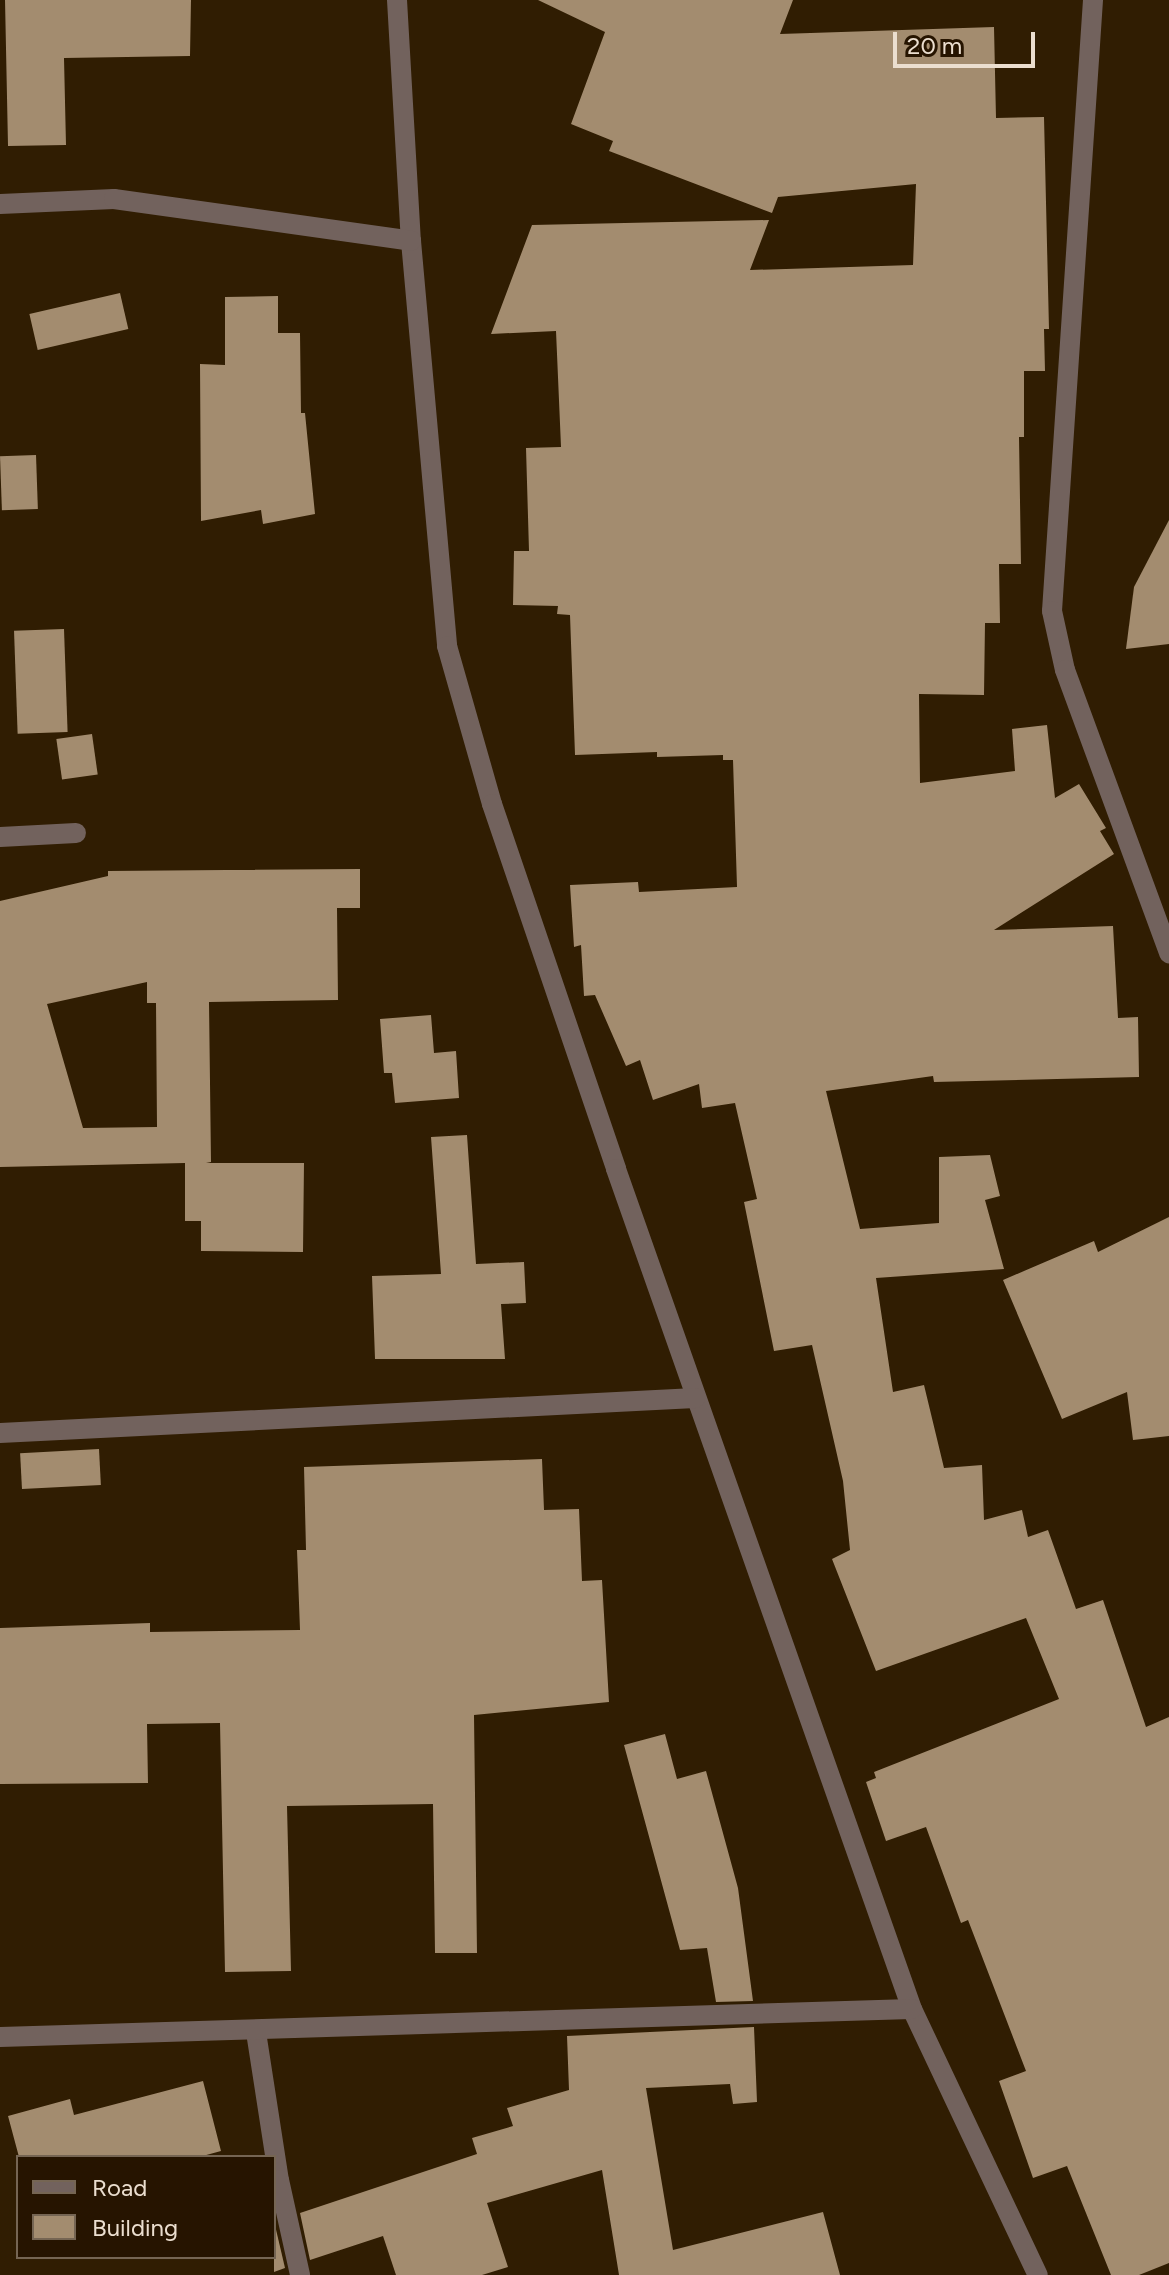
<!DOCTYPE html>
<style>
body{margin:0}
#map{position:relative;width:1169px;height:2275px;overflow:hidden;background:#301d02;font-family:Figtree,sans-serif}
div>[style]{position:absolute}
.building>*{inset:0;background:#a38c6f;transform-origin:0 0}
.minor>*{height:20px;margin:-10px;padding:0 10px;transform-origin:10px;border-radius:10px;background:#72625d}
span{translate:-50% -50%;white-space:nowrap;text-align:center;line-height:1.15;-webkit-text-stroke:8px #261400;paint-order:stroke}
.legend{position:absolute;left:16px;top:2155px;width:260px;height:104px;box-sizing:border-box;background:#261400;border:2px solid #756553;margin:0;padding:10px 14px;list-style:none;font-size:24px;color:#ebdecf}
.legend li{display:flex;align-items:center;gap:16px;height:40px}
.legend b{width:40px;border:2px solid #756553}
.scale{position:absolute;left:893px;top:32px;width:142px;height:36px;box-sizing:border-box;border:4px solid #ebdecf;border-top:0;padding-left:10px;font-size:24px;line-height:28px;white-space:nowrap;color:#ebdecf;-webkit-text-stroke:6px #261400;paint-order:stroke}
</style>
<div id="map">
<div class="building">
<i style="clip-path:polygon(5px 0,191px 0,190px 56px,64px 58px,66px 145px,8px 146px)"></i>
<i style="clip-path:polygon(538px 0,793px 0,780px 34px,994px 27px,996px 118px,1044px 117px,1049px 329px,1044px 329px,1045px 371px,1024px 371px,1024px 437px,1019px 437px,1021px 564px,999px 564px,1000px 623px,985px 623px,984px 695px,919px 694px,920px 783px,1015px 771px,1012px 729px,1047px 725px,1055px 798px,1079px 784px,1106px 828px,1100px 831px,1114px 854px,994px 930px,1113px 926px,1118px 1018px,1138px 1017px,1139px 1077px,934px 1082px,933px 1076px,826px 1091px,860px 1229px,939px 1223px,939px 1157px,990px 1155px,1000px 1196px,985px 1200px,1004px 1269px,876px 1278px,893px 1392px,924px 1385px,944px 1468px,982px 1465px,984px 1520px,1022px 1510px,1028px 1537px,1048px 1530px,1076px 1609px,1103px 1600px,1146px 1727px,1169px 1717px,1169px 2263px,1139px 2275px,1111px 2275px,1067px 2166px,1033px 2178px,999px 2081px,1026px 2071px,968px 1920px,961px 1923px,926px 1827px,886px 1841px,866px 1782px,876px 1778px,874px 1772px,1059px 1699px,1026px 1618px,876px 1671px,832px 1559px,850px 1550px,843px 1481px,812px 1345px,774px 1351px,744px 1202px,757px 1199px,735px 1103px,702px 1108px,699px 1084px,653px 1100px,640px 1060px,626px 1066px,595px 995px,584px 996px,581px 945px,574px 947px,570px 885px,638px 882px,639px 892px,737px 887px,733px 760px,723px 760px,723px 755px,657px 757px,657px 752px,575px 755px,570px 615px,557px 614px,558px 606px,513px 605px,514px 551px,529px 551px,526px 448px,561px 447px,556px 331px,491px 334px,532px 225px,769px 220px,750px 270px,913px 265px,916px 184px,778px 197px,772px 213px,609px 151px,613px 141px,571px 124px,605px 32px)"></i>
<i style="left:120px;top:293px;width:37px;height:93px;rotate:77deg"></i>
<i style="clip-path:polygon(278px 296px,278px 333px,300px 333px,301px 413px,305px 413px,315px 514px,263px 524px,261px 510px,201px 521px,200px 364px,225px 365px,225px 297px)"></i>
<i style="left:36px;top:455px;width:54px;height:36px;rotate:88deg"></i>
<i style="clip-path:polygon(1169px 520px,1169px 644px,1126px 649px,1134px 587px)"></i>
<i style="left:64px;top:629px;width:103px;height:50px;rotate:88deg"></i>
<i style="left:92px;top:734px;width:41px;height:36px;rotate:82deg"></i>
<i style="clip-path:polygon(evenodd,360px 869px,360px 908px,337px 908px,338px 1000px,209px 1002px,211px 1162px,206px 1163px,304px 1163px,303px 1252px,201px 1251px,201px 1221px,185px 1221px,185px 1163px,0 1167px,0 901px,108px 876px,108px 871px,360px 869px,147px 982px,147px 1003px,156px 1003px,157px 1127px,83px 1128px,47px 1004px,147px 982px)"></i>
<i style="clip-path:polygon(431px 1015px,434px 1053px,456px 1051px,459px 1098px,395px 1103px,392px 1073px,384px 1073px,380px 1019px)"></i>
<i style="clip-path:polygon(467px 1135px,476px 1264px,524px 1262px,526px 1303px,501px 1304px,505px 1359px,375px 1359px,372px 1276px,441px 1274px,431px 1137px)"></i>
<i style="clip-path:polygon(1169px 1217px,1169px 1436px,1133px 1440px,1127px 1392px,1062px 1419px,1003px 1280px,1094px 1241px,1098px 1252px)"></i>
<i style="left:99px;top:1449px;width:36px;height:79px;rotate:87deg"></i>
<i style="clip-path:polygon(542px 1459px,544px 1510px,579px 1509px,582px 1581px,602px 1580px,609px 1702px,474px 1715px,477px 1953px,435px 1953px,433px 1804px,287px 1806px,291px 1971px,225px 1972px,220px 1723px,147px 1724px,148px 1783px,0 1784px,0 1628px,150px 1623px,150px 1632px,300px 1630px,297px 1550px,306px 1550px,304px 1467px)"></i>
<i style="clip-path:polygon(665px 1734px,677px 1779px,706px 1771px,738px 1888px,753px 2001px,716px 2002px,707px 1948px,680px 1950px,624px 1745px)"></i>
<i style="clip-path:polygon(754px 2027px,757px 2102px,733px 2104px,730px 2084px,646px 2088px,673px 2250px,823px 2212px,840px 2275px,619px 2275px,602px 2170px,487px 2203px,508px 2267px,482px 2275px,396px 2275px,383px 2236px,310px 2260px,300px 2213px,477px 2154px,472px 2138px,513px 2126px,507px 2108px,569px 2090px,567px 2036px)"></i>
<i style="clip-path:polygon(203px 2081px,221px 2151px,199px 2157px,19px 2157px,8px 2116px,70px 2099px,74px 2115px)"></i>
<i style="clip-path:polygon(274px 2221px,285px 2268px,274px 2272px)"></i>
</div>
<div class="minor">
<i style="left:397px;top:0;width:241px;rotate:86.7deg"></i>
<i style="left:411px;top:241px;width:407px;rotate:84.9deg"></i>
<i style="left:447px;top:646px;width:164px;rotate:74.1deg"></i>
<i style="left:492px;top:804px;width:385px;rotate:71.2deg"></i>
<i style="left:616px;top:1169px;width:891px;rotate:70.59deg"></i>
<i style="left:912px;top:2009px;width:294px;rotate:64.7deg"></i>
<i style="left:1093px;top:0;width:612px;rotate:93.84deg"></i>
<i style="left:1052px;top:611px;width:60px;rotate:77.6deg"></i>
<i style="left:1065px;top:670px;width:302px;rotate:69.8deg"></i>
<i style="left:0;top:204px;width:114px;rotate:-2.5deg"></i>
<i style="left:114px;top:199px;width:300px;rotate:8deg"></i>
<i style="left:0;top:837px;width:76px;rotate:-3deg"></i>
<i style="left:0;top:1433px;width:696px;rotate:-2.88deg"></i>
<i style="left:256px;top:2032px;width:150px;rotate:81.2deg"></i>
<i style="left:279px;top:2180px;width:97px;rotate:77.5deg"></i>
<i style="left:0;top:2037px;width:912px;rotate:-1.76deg"></i>
</div>
<ul class="legend">
<li><b style="height:10px;background:#72625d"></b>Road</li>
<li><b style="height:22px;background:#a38c6f"></b>Building</li>
</ul>
<div class="scale">20 m</div>
</div>
